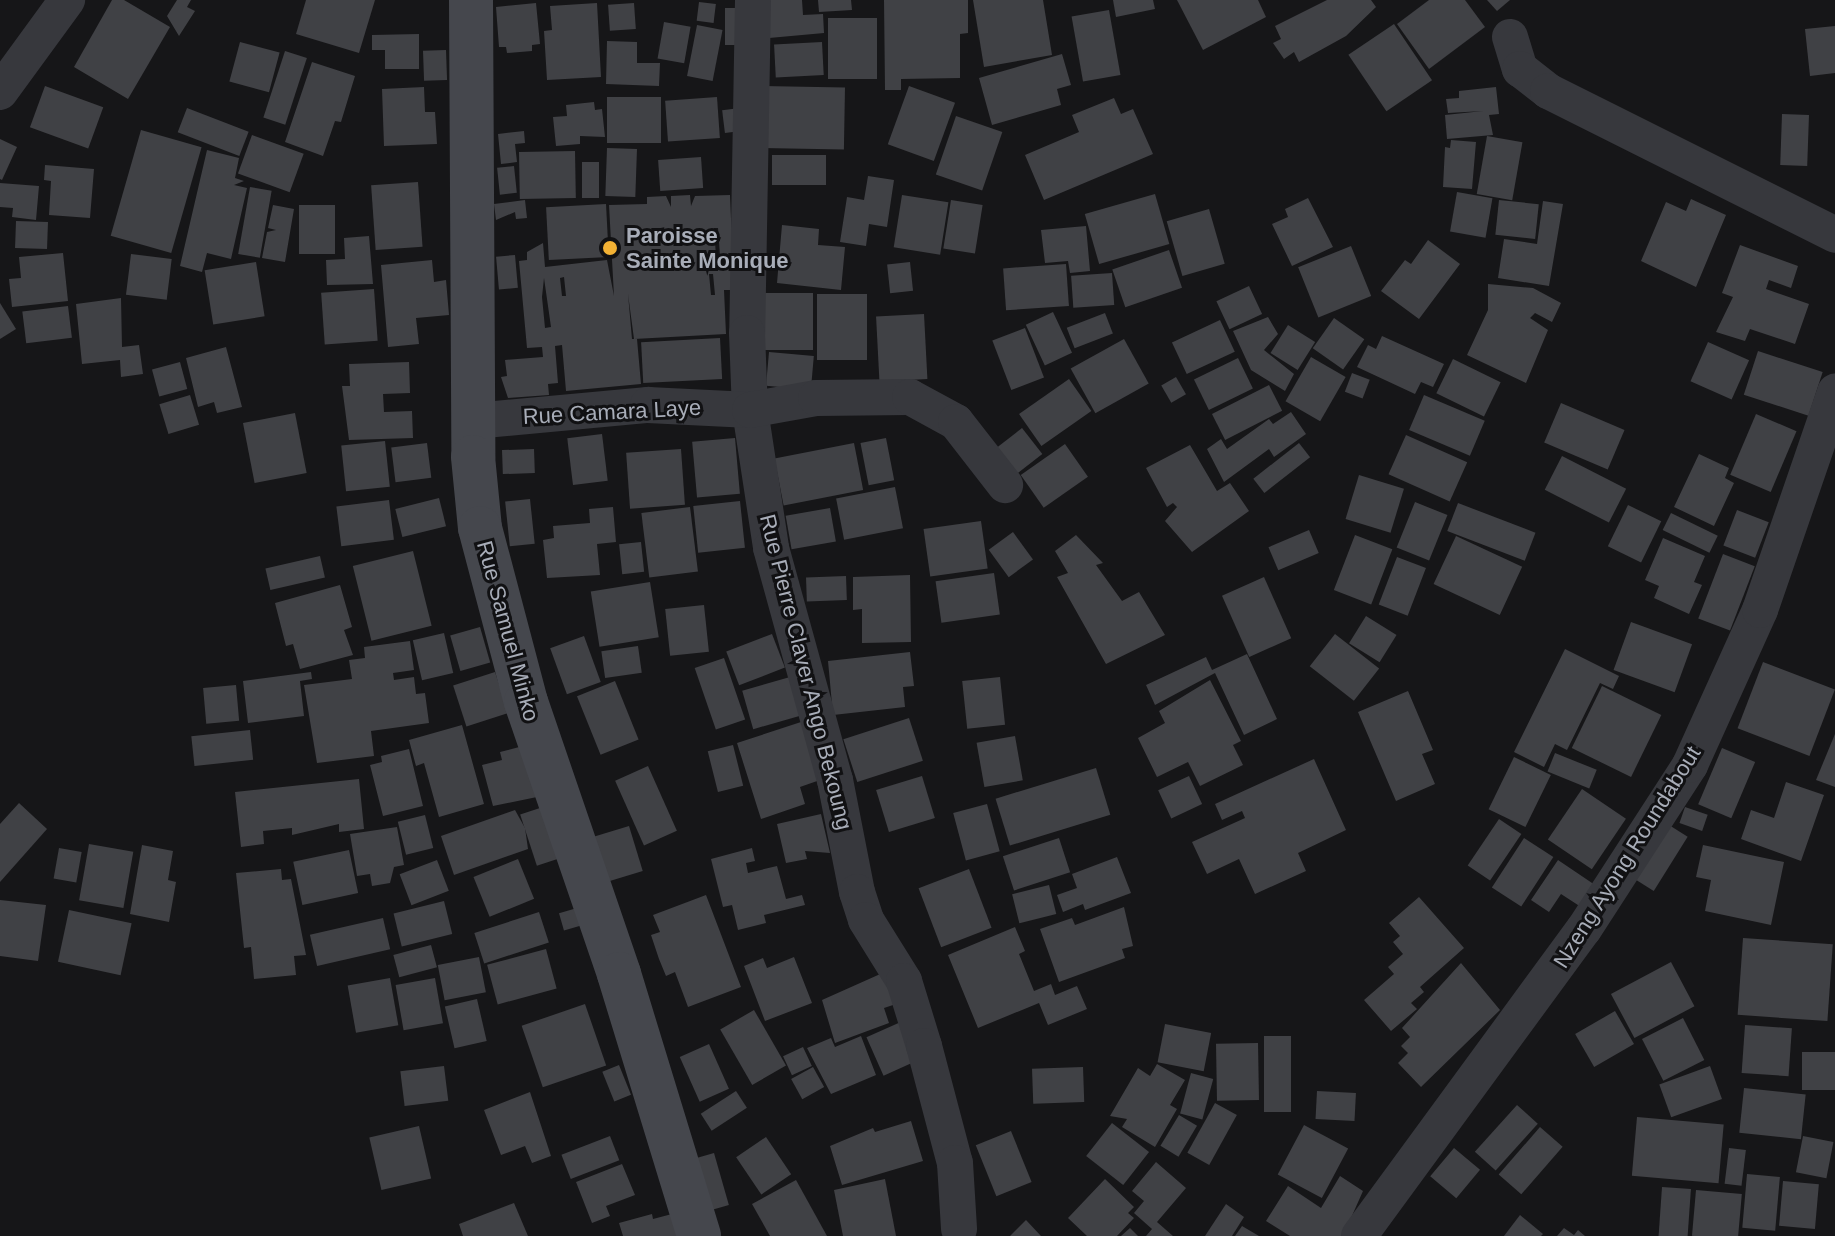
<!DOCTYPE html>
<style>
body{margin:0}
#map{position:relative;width:1835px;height:1236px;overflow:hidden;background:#161618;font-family:Arial,sans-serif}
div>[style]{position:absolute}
.building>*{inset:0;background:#404145;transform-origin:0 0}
.street>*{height:36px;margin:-18px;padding:0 18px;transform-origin:18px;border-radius:18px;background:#37383d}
.secondary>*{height:44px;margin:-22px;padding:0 22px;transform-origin:22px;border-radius:22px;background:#45474d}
.dots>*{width:22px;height:22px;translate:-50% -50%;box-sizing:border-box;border:4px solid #111113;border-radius:50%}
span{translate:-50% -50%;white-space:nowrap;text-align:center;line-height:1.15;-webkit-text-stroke:6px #111113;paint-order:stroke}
.poi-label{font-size:22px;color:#a8adb8;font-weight:700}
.left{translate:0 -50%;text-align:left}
.street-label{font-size:22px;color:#a8adb8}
</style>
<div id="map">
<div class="building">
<i style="clip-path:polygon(112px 0,124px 0,170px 27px,128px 99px,74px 67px)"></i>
<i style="clip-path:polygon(177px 0,191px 0,187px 7px,195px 11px,179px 36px,167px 16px)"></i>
<i style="clip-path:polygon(306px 0,375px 0,359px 53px,296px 34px)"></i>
<i style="clip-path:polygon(767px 0,802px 0,803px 15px,823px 14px,824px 33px,769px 38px)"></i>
<i style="clip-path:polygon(818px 0,851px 0,852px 10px,819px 12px)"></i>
<i style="clip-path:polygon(884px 0,968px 0,968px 33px,960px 34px,960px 78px,901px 79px,901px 90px,885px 90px)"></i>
<i style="clip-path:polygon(973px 0,1043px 0,1052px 55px,984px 67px)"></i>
<i style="clip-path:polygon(1113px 0,1153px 0,1155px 9px,1116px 17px)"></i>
<i style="clip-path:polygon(1177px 0,1258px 0,1266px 17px,1203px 50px)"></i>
<i style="clip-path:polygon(1327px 0,1371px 0,1376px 7px,1346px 36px,1299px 62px,1294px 52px,1284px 59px,1273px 43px,1281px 39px,1275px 26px)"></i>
<i style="clip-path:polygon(1429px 0,1465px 0,1485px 27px,1429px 69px,1397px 24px)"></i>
<i style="clip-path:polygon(1487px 0,1510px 0,1497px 11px)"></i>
<i style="left:699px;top:2px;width:17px;height:19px;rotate:7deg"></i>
<i style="clip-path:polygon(536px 3px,540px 44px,532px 45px,532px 51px,507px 53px,506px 47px,499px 47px,496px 7px)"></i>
<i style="clip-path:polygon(597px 3px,601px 77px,547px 80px,544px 31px,552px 30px,550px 6px)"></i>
<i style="left:634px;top:3px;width:26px;height:26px;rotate:86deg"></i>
<i style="left:725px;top:8px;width:15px;height:37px"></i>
<i style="left:1109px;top:10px;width:66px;height:38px;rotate:80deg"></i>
<i style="left:828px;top:18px;width:49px;height:61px"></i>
<i style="left:664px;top:22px;width:27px;height:37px;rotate:10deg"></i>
<i style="left:1394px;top:24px;width:68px;height:55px;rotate:56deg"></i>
<i style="left:697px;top:25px;width:26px;height:52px;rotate:11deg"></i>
<i style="clip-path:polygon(1835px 26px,1835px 73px,1810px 76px,1805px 29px)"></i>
<i style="clip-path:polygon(419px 34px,419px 69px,385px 69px,385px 50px,372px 50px,372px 35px)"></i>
<i style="clip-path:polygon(607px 41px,637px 42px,637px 63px,660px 63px,659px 86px,606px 84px)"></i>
<i style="left:240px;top:42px;width:41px;height:41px;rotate:15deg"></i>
<i style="left:822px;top:42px;width:33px;height:48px;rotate:87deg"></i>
<i style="left:446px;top:50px;width:30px;height:23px;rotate:88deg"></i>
<i style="left:285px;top:51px;width:23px;height:70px;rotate:18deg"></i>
<i style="clip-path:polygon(1062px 54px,1071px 85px,1057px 89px,1061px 105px,992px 125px,979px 78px)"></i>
<i style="clip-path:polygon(312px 62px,355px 76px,341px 122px,335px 121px,323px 156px,285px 142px)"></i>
<i style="left:45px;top:86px;width:62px;height:44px;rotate:20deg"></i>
<i style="left:759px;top:86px;width:86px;height:62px;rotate:1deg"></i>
<i style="left:909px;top:86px;width:49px;height:62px;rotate:20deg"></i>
<i style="clip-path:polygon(424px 87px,425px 112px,435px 112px,437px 144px,384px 146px,382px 89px)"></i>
<i style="clip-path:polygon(1496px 87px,1499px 114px,1489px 115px,1493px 135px,1447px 139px,1445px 115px,1483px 111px,1448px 113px,1446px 99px,1459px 98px,1459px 91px)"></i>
<i style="left:661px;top:97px;width:46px;height:54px;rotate:90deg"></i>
<i style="left:717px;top:97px;width:41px;height:52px;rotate:86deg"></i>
<i style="clip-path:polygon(1114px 98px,1121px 114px,1133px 109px,1153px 154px,1044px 200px,1025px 155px,1079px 132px,1072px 115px)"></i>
<i style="clip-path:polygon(594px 102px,595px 110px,602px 109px,605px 137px,580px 136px,580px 144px,556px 146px,553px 117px,567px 116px,566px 105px)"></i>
<i style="left:187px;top:108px;width:66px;height:26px;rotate:21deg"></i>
<i style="left:740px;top:108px;width:23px;height:18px;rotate:83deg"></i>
<i style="left:1782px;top:114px;width:27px;height:51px;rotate:2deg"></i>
<i style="left:956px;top:116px;width:49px;height:62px;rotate:19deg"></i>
<i style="left:141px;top:130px;width:63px;height:110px;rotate:16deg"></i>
<i style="clip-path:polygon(524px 131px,525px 143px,515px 144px,517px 162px,501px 164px,498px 134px)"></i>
<i style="left:252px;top:135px;width:55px;height:41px;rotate:20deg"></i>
<i style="left:1487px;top:136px;width:36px;height:59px;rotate:10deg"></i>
<i style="clip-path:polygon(0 139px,17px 147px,2px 180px,0 179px)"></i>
<i style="clip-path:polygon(1451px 140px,1476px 142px,1472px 189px,1443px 187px,1445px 147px,1450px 148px)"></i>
<i style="left:607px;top:148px;width:30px;height:48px;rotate:2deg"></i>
<i style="clip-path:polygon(207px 150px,239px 158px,235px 178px,244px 181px,234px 185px,247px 188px,231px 259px,207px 253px,202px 272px,180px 266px)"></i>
<i style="left:575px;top:151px;width:47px;height:56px;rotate:89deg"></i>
<i style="left:772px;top:155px;width:54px;height:30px"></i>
<i style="left:701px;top:157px;width:31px;height:43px;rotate:86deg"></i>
<i style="left:582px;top:162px;width:17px;height:36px"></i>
<i style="clip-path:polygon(45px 165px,94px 169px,90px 218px,49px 215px,51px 181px,44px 180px)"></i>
<i style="left:514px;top:166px;width:27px;height:17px;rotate:84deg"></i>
<i style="clip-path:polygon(868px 176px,894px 180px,887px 227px,869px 224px,866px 246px,840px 242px,847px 197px,864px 200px)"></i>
<i style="left:418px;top:182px;width:65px;height:47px;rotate:86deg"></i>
<i style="clip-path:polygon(0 183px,39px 186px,36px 220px,12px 217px,13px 208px,0 207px)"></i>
<i style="left:250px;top:187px;width:22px;height:68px;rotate:10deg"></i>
<i style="left:1457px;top:192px;width:36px;height:40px;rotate:10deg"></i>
<i style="left:1155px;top:194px;width:52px;height:73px;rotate:74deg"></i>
<i style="clip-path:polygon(evenodd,690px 195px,691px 206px,695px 196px,730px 195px,734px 290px,724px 290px,726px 334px,634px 339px,628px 294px,632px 339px,637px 339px,641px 384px,566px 391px,562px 345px,555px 346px,558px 383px,548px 384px,549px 395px,508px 398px,501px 377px,507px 376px,505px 360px,543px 357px,542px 347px,527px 348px,519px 261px,527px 260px,527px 252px,543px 243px,545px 267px,607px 260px,614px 296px,609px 205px,647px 204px,647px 197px,666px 196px,671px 207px,671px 196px,690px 195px,714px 228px,718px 228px,721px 270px,717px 270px,714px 228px,690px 195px,709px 274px,713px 274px,715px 295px,711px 295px,709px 274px,690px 195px,564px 277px,566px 296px,562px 296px,560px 278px,564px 277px,690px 195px,544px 278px,551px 327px,545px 328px,542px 297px,544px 278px)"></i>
<i style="left:902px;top:195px;width:47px;height:53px;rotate:9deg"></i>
<i style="clip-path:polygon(1308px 198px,1333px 247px,1292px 266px,1272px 224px,1288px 217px,1285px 209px)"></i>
<i style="clip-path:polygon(1691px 199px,1726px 215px,1696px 287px,1641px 261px,1666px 202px,1686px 211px)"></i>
<i style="clip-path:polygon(525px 200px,527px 218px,516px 219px,515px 212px,496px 220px,494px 204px)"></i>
<i style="left:951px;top:200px;width:32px;height:49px;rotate:9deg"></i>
<i style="left:1499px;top:200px;width:40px;height:35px;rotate:6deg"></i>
<i style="clip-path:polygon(1543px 201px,1563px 204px,1549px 286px,1498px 278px,1504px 239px,1537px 244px)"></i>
<i style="left:606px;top:204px;width:53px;height:60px;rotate:87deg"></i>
<i style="clip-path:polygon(273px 205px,294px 209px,285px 262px,262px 258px,267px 232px,276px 230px,268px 228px)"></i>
<i style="left:299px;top:205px;width:36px;height:49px"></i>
<i style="left:1209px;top:209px;width:57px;height:44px;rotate:74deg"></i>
<i style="left:16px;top:221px;width:32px;height:27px;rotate:2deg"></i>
<i style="clip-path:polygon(782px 225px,819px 229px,818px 245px,845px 247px,841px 290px,777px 283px)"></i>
<i style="clip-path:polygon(1086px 226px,1090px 271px,1070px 273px,1068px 261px,1045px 263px,1041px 230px)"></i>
<i style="clip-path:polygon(369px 236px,373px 284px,327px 285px,326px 260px,345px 259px,344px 238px)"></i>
<i style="clip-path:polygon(1428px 240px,1460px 264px,1419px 319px,1381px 291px,1405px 260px,1411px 264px)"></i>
<i style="clip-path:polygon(1740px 245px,1798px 266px,1791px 288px,1769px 280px,1766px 289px,1809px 304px,1795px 344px,1750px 329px,1745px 341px,1716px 332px,1733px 297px,1722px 293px)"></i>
<i style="left:1351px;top:246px;width:54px;height:57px;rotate:68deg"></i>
<i style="left:1169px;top:250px;width:40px;height:60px;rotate:71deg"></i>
<i style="clip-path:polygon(63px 253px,68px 301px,12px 307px,9px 279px,21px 278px,19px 257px)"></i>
<i style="left:131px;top:254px;width:41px;height:41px;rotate:7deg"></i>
<i style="left:515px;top:255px;width:33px;height:19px;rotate:85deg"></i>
<i style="clip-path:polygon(432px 260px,434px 282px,446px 280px,449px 315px,416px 318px,419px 344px,388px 347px,381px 265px)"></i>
<i style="left:256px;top:262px;width:55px;height:52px;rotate:81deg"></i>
<i style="left:910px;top:262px;width:29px;height:23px;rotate:84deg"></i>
<i style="left:1066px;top:264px;width:42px;height:63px;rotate:86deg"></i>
<i style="left:1112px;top:273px;width:32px;height:41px;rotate:86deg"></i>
<i style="clip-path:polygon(1488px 284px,1533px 288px,1561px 303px,1552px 322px,1535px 313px,1530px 318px,1548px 330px,1526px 383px,1467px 355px,1488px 310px)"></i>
<i style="left:1249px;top:286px;width:31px;height:36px;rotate:65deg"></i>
<i style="left:374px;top:289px;width:52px;height:53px;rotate:86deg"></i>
<i style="left:765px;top:293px;width:48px;height:57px"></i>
<i style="left:817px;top:294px;width:50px;height:66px"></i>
<i style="clip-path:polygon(121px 298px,122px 347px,139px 345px,143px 374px,121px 377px,120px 360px,82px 364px,76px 304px)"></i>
<i style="clip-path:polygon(0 303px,16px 329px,0 339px)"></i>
<i style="left:68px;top:306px;width:32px;height:46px;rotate:83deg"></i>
<i style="left:1053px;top:312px;width:45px;height:30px;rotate:65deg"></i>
<i style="left:1105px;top:313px;width:22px;height:41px;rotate:69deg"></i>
<i style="left:924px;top:314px;width:65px;height:48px;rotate:87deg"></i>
<i style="clip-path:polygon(1268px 317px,1278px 334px,1264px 350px,1294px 374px,1285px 391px,1251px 370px,1233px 331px)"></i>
<i style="left:1334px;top:318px;width:37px;height:37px;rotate:35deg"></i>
<i style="left:1220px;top:320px;width:35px;height:53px;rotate:65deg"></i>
<i style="left:1288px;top:325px;width:32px;height:33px;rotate:32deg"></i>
<i style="left:1025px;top:328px;width:53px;height:35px;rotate:69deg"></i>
<i style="clip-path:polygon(1382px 336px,1444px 364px,1433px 387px,1421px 382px,1415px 394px,1357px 367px,1368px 345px,1376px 349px)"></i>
<i style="left:720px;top:338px;width:41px;height:79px;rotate:87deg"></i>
<i style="left:1124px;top:339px;width:51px;height:61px;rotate:61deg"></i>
<i style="left:1708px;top:342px;width:45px;height:43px;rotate:24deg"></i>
<i style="clip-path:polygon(226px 347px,242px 407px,217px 413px,214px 402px,198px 407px,186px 358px)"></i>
<i style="left:1758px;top:351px;width:68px;height:46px;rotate:18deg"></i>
<i style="left:769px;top:352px;width:45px;height:34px;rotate:5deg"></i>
<i style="left:1311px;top:357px;width:40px;height:51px;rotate:30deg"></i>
<i style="left:1238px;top:358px;width:34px;height:49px;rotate:64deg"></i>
<i style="left:1453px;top:359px;width:53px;height:38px;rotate:26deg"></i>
<i style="left:180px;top:362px;width:28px;height:29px;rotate:75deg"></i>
<i style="clip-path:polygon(409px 362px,410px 393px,383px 394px,384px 412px,412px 411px,413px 438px,349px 440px,342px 386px,350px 386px,349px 364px)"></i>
<i style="left:1352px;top:373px;width:19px;height:20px;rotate:21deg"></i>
<i style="left:1176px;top:377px;width:20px;height:17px;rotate:60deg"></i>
<i style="left:1069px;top:379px;width:39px;height:61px;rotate:55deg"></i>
<i style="left:1269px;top:385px;width:29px;height:64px;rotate:63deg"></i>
<i style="left:190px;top:395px;width:31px;height:32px;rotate:73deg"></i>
<i style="left:1424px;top:395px;width:66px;height:38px;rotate:23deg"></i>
<i style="left:1561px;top:403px;width:69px;height:43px;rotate:23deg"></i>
<i style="clip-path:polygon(1291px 412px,1306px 434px,1274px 457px,1269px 449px,1224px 482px,1207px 449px,1221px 439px,1227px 449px,1269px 419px,1273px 424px)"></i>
<i style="left:295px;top:413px;width:61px;height:53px;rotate:79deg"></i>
<i style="left:1756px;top:414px;width:44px;height:66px;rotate:23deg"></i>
<i style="left:1022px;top:428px;width:33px;height:42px;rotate:52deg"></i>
<i style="left:602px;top:434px;width:47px;height:35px;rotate:83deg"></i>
<i style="left:1406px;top:435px;width:67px;height:43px;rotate:24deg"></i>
<i style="left:735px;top:438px;width:56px;height:43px;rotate:85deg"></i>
<i style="left:886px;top:438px;width:43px;height:26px;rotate:79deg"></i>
<i style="left:385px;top:441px;width:46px;height:44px;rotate:84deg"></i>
<i style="left:427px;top:443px;width:35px;height:36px;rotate:83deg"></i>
<i style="left:854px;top:443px;width:48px;height:81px;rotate:79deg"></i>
<i style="left:1299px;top:443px;width:18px;height:58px;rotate:52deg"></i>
<i style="left:1065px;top:444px;width:40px;height:54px;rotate:55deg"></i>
<i style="clip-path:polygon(1190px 445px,1217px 491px,1230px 483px,1249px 511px,1192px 552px,1165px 521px,1177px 507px,1173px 503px,1167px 507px,1146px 468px)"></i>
<i style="left:534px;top:449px;width:24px;height:32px;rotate:88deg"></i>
<i style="left:681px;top:449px;width:56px;height:55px;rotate:86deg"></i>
<i style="clip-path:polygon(1699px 454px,1729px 468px,1725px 478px,1734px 483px,1714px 526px,1674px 507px)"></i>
<i style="left:1562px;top:456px;width:72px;height:38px;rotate:27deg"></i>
<i style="left:1359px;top:475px;width:47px;height:46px;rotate:17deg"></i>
<i style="left:895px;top:487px;width:42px;height:60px;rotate:79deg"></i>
<i style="left:439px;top:498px;width:29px;height:45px;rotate:76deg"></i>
<i style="left:530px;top:499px;width:45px;height:25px;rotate:84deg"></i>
<i style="left:389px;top:500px;width:40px;height:53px;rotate:83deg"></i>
<i style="left:740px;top:501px;width:47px;height:47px;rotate:84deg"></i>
<i style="left:1415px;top:502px;width:35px;height:49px;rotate:22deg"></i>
<i style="left:1458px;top:503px;width:83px;height:30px;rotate:21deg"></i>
<i style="left:1628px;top:505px;width:37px;height:46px;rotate:26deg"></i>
<i style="clip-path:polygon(613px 507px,616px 542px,597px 544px,600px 575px,547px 578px,543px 540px,554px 538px,553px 526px,590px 523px,589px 509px)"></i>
<i style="left:690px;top:507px;width:65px;height:49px;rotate:83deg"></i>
<i style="left:830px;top:508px;width:34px;height:45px;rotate:80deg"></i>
<i style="left:1737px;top:510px;width:34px;height:38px;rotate:21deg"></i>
<i style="left:1671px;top:513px;width:52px;height:19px;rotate:26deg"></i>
<i style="left:981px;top:521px;width:48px;height:58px;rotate:82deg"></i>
<i style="left:1309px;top:530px;width:25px;height:44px;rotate:67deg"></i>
<i style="left:1013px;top:532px;width:34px;height:30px;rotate:54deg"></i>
<i style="clip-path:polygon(1076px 535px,1103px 563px,1096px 565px,1122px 601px,1139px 592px,1165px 635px,1106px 664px,1057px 577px,1068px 573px,1055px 551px)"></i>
<i style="left:1355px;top:535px;width:40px;height:59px;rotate:21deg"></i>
<i style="left:1456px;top:536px;width:73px;height:53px;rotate:25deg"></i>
<i style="clip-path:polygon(1663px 538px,1705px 556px,1694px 582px,1702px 585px,1689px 614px,1654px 598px,1659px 586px,1645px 580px)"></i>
<i style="left:641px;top:542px;width:30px;height:22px;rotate:84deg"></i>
<i style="left:413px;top:551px;width:77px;height:62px;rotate:76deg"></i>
<i style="left:1723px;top:554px;width:34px;height:69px;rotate:21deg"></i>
<i style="left:320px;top:556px;width:22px;height:56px;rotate:77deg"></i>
<i style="left:1397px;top:557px;width:31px;height:51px;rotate:21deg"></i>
<i style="left:994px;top:573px;width:42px;height:59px;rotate:82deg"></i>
<i style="clip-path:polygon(910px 575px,911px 642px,862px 643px,862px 609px,853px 610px,853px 577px)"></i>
<i style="left:846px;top:576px;width:24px;height:40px;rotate:88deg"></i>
<i style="left:1264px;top:577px;width:67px;height:46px;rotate:66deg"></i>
<i style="left:650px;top:582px;width:56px;height:60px;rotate:81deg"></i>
<i style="clip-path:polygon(340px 585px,352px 627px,344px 630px,353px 655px,300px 669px,293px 644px,286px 646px,275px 603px)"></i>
<i style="left:704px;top:605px;width:47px;height:39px;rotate:84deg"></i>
<i style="left:1366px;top:616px;width:36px;height:32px;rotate:32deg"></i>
<i style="left:1631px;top:622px;width:65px;height:51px;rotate:20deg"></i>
<i style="left:480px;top:627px;width:37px;height:31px;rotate:74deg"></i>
<i style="left:444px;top:633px;width:41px;height:32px;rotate:77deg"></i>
<i style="left:772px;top:634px;width:36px;height:49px;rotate:69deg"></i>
<i style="left:1335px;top:634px;width:56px;height:41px;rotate:38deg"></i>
<i style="left:584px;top:636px;width:49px;height:36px;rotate:70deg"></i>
<i style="clip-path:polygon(410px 641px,414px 670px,393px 673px,394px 680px,414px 677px,416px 694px,425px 693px,429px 723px,371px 731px,374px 756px,317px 763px,304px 685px,352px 679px,349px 660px,365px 658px,364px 647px)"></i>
<i style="left:638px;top:646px;width:27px;height:37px;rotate:82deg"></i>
<i style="clip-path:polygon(1565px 649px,1619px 676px,1613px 689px,1600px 683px,1567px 750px,1555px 744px,1544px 767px,1514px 752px)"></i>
<i style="clip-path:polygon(910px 652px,914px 686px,903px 687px,905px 707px,833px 715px,828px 661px)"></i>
<i style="clip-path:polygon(1247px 654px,1277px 719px,1244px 735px,1215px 673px,1155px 705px,1146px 685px,1206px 657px,1212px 670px)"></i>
<i style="left:724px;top:658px;width:65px;height:31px;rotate:71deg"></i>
<i style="left:1763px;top:662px;width:77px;height:71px;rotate:21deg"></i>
<i style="clip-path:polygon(311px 672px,312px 679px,300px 681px,304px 716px,248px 723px,243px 681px)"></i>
<i style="left:495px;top:672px;width:43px;height:44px;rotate:72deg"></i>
<i style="left:797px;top:675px;width:40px;height:57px;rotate:74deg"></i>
<i style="left:1000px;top:677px;width:48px;height:38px;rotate:84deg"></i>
<i style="clip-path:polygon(1210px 680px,1241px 741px,1233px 745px,1243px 765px,1200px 786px,1188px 762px,1157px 777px,1138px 738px,1165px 723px,1159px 711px)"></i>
<i style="left:615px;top:681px;width:63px;height:41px;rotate:68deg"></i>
<i style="left:236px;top:685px;width:36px;height:33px;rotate:85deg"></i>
<i style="left:1602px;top:686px;width:66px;height:69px;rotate:26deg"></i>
<i style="clip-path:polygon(1408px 691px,1433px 750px,1422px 754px,1435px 784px,1396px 801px,1358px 712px)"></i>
<i style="left:909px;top:718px;width:45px;height:69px;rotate:72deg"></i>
<i style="clip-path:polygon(801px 722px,820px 780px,800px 787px,805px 804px,761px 819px,737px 743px)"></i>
<i style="clip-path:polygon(462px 725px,484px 804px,439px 817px,424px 763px,416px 766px,409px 740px)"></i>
<i style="left:250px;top:730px;width:30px;height:59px;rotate:84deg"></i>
<i style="clip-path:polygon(1835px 734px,1835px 787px,1816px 780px)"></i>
<i style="left:1015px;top:736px;width:45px;height:39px;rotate:80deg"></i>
<i style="left:733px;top:745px;width:42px;height:26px;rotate:76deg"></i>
<i style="clip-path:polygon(523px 746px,537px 797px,493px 806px,482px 765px,502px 760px,500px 752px)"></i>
<i style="left:1722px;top:748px;width:36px;height:61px;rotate:23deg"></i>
<i style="clip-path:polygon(409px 749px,423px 806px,383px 816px,370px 765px,382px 762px,381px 756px)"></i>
<i style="left:1555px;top:753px;width:45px;height:20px;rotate:22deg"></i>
<i style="left:1514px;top:757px;width:41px;height:58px;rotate:26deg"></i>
<i style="clip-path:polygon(1314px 759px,1346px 830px,1298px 853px,1306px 871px,1255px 894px,1239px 859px,1207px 874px,1192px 842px,1245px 818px,1242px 811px,1222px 820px,1215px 804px)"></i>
<i style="left:648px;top:766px;width:71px;height:36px;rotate:66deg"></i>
<i style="left:1096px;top:768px;width:49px;height:105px;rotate:73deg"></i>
<i style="left:922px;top:776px;width:44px;height:48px;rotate:73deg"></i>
<i style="left:1189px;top:776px;width:31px;height:34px;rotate:65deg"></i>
<i style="clip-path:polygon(359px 779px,364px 829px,339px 832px,339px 824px,292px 835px,292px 828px,263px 831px,264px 844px,241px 847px,235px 792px)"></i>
<i style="clip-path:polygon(1786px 782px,1824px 795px,1801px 861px,1741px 839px,1751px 810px,1774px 818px)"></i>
<i style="left:1582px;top:789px;width:53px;height:61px;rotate:34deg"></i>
<i style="clip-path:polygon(19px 803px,47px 829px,0 882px,0 824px)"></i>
<i style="left:987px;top:804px;width:49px;height:35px;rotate:75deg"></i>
<i style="left:543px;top:807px;width:54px;height:24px;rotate:72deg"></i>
<i style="left:1685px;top:807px;width:24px;height:17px;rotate:19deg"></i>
<i style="clip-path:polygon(515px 810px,525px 828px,528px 849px,454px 875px,441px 836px)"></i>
<i style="clip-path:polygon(821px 814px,830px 853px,805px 851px,807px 859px,786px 863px,777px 824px)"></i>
<i style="left:425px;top:815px;width:34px;height:28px;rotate:76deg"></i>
<i style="left:1499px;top:819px;width:27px;height:56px;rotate:34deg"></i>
<i style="left:1669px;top:825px;width:22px;height:64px;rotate:32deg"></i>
<i style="left:629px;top:826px;width:47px;height:37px;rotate:73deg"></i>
<i style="clip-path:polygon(397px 827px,404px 865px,394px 867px,390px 883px,372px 886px,370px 874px,357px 876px,350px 834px)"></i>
<i style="left:1059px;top:838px;width:36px;height:59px;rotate:72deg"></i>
<i style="left:1524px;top:838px;width:35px;height:59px;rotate:33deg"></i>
<i style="left:89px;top:844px;width:45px;height:57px;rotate:10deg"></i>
<i style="clip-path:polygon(142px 845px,173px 851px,168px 880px,176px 882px,169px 922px,130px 914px)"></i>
<i style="clip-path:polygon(1703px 845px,1784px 862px,1771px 925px,1705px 911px,1711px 880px,1696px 877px)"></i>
<i style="left:59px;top:848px;width:23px;height:31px;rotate:10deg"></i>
<i style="clip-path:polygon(752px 848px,755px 861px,746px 863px,748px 873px,777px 866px,786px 899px,802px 895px,805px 905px,764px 915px,766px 923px,738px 930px,732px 905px,723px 907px,711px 859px)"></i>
<i style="left:349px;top:850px;width:44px;height:57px;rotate:78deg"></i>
<i style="clip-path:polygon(1117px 857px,1131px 893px,1085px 910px,1083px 904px,1063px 912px,1057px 895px,1077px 888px,1072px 874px)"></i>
<i style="left:518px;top:859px;width:43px;height:48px;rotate:68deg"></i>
<i style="left:437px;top:860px;width:33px;height:40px;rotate:69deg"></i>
<i style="clip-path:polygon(1558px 860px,1595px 885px,1581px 907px,1561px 894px,1549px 912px,1531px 900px)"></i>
<i style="clip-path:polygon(281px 869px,282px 880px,291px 879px,306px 955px,294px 956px,296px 975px,254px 979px,251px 947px,244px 948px,236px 873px)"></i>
<i style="left:969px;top:869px;width:63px;height:54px;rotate:69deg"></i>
<i style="left:1049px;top:885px;width:30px;height:38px;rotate:76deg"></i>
<i style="clip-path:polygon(706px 895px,741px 987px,688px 1007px,675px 972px,666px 976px,659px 959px,651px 935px,660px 932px,653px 915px)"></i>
<i style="clip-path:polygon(1419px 897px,1464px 948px,1420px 987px,1424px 992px,1411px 1003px,1417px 1009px,1391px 1031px,1364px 1000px,1394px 974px,1388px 967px,1403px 954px,1393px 942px,1400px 936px,1389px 923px)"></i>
<i style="clip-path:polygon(0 900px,46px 905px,38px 961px,0 956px)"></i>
<i style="left:444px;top:901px;width:34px;height:52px;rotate:76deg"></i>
<i style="left:584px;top:906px;width:18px;height:26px;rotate:74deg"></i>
<i style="clip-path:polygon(1124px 907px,1133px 946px,1122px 949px,1125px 958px,1059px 982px,1040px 929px,1072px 918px,1075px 925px)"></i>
<i style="left:69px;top:910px;width:64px;height:53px;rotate:12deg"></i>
<i style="left:539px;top:912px;width:32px;height:68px;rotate:72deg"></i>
<i style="left:383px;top:918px;width:32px;height:75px;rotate:77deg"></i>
<i style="clip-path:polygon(1015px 927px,1025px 951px,1019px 954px,1034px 991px,1051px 984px,1055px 995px,1077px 986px,1087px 1009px,1048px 1025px,1039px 1003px,978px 1028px,948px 955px)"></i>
<i style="left:1743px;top:938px;width:90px;height:77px;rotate:4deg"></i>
<i style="left:431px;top:945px;width:23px;height:39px;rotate:75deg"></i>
<i style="left:546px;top:949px;width:41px;height:61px;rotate:75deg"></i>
<i style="left:479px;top:957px;width:36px;height:42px;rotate:79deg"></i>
<i style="clip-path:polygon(794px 957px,812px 1003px,765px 1021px,744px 966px,763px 958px,767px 968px)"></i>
<i style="left:1671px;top:962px;width:50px;height:68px;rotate:62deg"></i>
<i style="clip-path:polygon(1461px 963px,1500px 1010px,1421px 1087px,1398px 1063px,1408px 1053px,1401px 1046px,1410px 1037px,1402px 1028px)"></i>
<i style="clip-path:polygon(887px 971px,899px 1003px,884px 1008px,889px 1023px,835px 1043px,822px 1000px)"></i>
<i style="left:390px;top:978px;width:48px;height:43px;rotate:80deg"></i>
<i style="left:435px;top:978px;width:46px;height:40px;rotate:80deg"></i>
<i style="left:477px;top:999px;width:43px;height:33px;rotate:77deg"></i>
<i style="left:585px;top:1004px;width:65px;height:67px;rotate:71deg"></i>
<i style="left:754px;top:1010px;width:64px;height:39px;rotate:60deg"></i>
<i style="left:1615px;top:1011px;width:38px;height:46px;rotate:60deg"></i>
<i style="left:1683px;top:1018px;width:47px;height:46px;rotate:63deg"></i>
<i style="left:903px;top:1021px;width:42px;height:40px;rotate:66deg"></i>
<i style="left:1165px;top:1024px;width:47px;height:39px;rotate:11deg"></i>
<i style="left:1745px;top:1025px;width:47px;height:48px;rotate:4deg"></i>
<i style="clip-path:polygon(861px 1036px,876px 1075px,831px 1094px,807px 1048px,831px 1038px,835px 1047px)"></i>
<i style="left:1291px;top:1036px;width:76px;height:27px;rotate:90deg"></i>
<i style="left:1258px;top:1043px;width:57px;height:42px;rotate:89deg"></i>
<i style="left:709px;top:1044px;width:49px;height:32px;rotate:66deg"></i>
<i style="left:803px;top:1047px;width:21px;height:22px;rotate:65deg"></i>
<i style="left:1835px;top:1052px;width:38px;height:33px;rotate:90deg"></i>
<i style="clip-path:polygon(1157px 1064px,1185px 1080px,1170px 1105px,1177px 1109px,1155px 1147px,1122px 1127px,1127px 1119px,1110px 1116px,1138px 1068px,1150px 1076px)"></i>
<i style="left:619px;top:1065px;width:32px;height:18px;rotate:68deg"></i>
<i style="left:444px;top:1066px;width:35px;height:44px;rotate:83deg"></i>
<i style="left:1710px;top:1066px;width:35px;height:54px;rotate:70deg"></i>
<i style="left:813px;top:1067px;width:23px;height:25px;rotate:61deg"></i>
<i style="left:1083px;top:1067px;width:35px;height:51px;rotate:88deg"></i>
<i style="left:1191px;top:1073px;width:23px;height:42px;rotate:15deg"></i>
<i style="left:1744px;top:1088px;width:62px;height:45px;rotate:6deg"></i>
<i style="left:736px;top:1091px;width:20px;height:42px;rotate:57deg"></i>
<i style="left:1317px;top:1091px;width:39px;height:28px;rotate:3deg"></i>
<i style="clip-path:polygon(530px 1092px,551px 1156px,532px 1163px,525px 1146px,501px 1155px,484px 1110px)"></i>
<i style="left:1215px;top:1103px;width:25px;height:57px;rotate:29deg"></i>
<i style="left:1517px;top:1105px;width:28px;height:63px;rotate:42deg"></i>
<i style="left:1179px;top:1115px;width:21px;height:36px;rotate:31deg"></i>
<i style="left:1637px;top:1117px;width:87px;height:59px;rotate:5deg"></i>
<i style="clip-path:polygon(911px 1121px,923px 1161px,842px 1185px,830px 1146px,873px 1128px,875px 1132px)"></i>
<i style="left:1112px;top:1123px;width:47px;height:42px;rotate:38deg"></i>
<i style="left:1304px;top:1125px;width:50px;height:56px;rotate:28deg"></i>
<i style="left:419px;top:1126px;width:54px;height:51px;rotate:77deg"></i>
<i style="left:1540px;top:1127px;width:30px;height:63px;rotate:41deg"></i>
<i style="left:1011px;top:1131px;width:55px;height:38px;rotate:68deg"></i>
<i style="left:610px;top:1136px;width:26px;height:52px;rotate:69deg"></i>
<i style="left:1803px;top:1136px;width:31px;height:37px;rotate:11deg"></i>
<i style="left:766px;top:1137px;width:45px;height:36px;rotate:56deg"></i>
<i style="left:1454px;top:1148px;width:34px;height:37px;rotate:40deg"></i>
<i style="left:1729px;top:1148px;width:17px;height:36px;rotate:7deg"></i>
<i style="left:714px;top:1153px;width:54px;height:19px;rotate:74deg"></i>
<i style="clip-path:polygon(1156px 1162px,1186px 1188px,1157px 1222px,1173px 1236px,1146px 1236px,1152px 1229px,1134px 1213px,1144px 1201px,1132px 1191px)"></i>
<i style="clip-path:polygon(622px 1164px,635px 1195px,606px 1206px,610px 1216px,592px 1223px,576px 1182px)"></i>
<i style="left:1747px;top:1174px;width:33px;height:54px;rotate:5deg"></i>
<i style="clip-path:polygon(1340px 1176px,1363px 1191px,1343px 1236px,1290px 1236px,1266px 1221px,1288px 1186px,1321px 1208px)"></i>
<i style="clip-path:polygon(885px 1179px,896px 1236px,843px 1236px,834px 1190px)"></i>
<i style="clip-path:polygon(1105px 1179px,1134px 1207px,1128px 1213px,1134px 1218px,1117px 1236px,1087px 1236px,1068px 1218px)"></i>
<i style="clip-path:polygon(796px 1180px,827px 1236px,770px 1236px,752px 1204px)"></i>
<i style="left:1783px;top:1181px;width:36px;height:45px;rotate:5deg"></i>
<i style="left:1662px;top:1187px;width:29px;height:49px;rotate:4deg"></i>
<i style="left:1696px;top:1190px;width:46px;height:46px;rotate:5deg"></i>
<i style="clip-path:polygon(514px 1203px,528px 1236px,463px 1236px,459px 1224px)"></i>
<i style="clip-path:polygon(1226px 1204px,1244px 1217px,1232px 1236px,1205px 1236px)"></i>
<i style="clip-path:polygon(652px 1214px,653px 1219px,672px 1214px,678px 1236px,623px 1236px,619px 1223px)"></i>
<i style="clip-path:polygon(1520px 1215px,1543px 1234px,1541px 1236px,1504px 1236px)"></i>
<i style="clip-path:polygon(1026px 1220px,1041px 1236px,1010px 1236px)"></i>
<i style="clip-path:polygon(1242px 1226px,1259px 1236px,1235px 1236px)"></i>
<i style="clip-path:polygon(1130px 1228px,1138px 1236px,1121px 1236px)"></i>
<i style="clip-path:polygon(1564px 1228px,1574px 1235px,1578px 1230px,1585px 1236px,1557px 1236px)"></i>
</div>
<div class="street">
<i style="left:753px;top:0;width:333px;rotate:91deg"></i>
<i style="left:747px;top:333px;width:77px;rotate:87.8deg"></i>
<i style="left:750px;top:410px;width:140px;rotate:81.3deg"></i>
<i style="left:771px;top:548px;width:241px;rotate:74.6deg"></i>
<i style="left:835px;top:780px;width:114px;rotate:78.9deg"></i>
<i style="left:857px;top:892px;width:29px;rotate:72deg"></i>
<i style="left:866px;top:920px;width:72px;rotate:58.1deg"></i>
<i style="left:904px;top:981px;width:68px;rotate:72.9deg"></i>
<i style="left:924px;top:1046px;width:121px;rotate:75.2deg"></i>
<i style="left:955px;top:1163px;width:66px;rotate:86.5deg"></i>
<i style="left:1510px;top:37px;width:34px;rotate:73deg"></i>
<i style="left:1520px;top:69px;width:36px;rotate:38deg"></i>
<i style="left:1548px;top:91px;width:321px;rotate:26.6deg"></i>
<i style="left:0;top:92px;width:114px;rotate:-53.9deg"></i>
<i style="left:474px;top:421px;width:175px;rotate:-5.3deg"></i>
<i style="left:648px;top:405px;width:102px;rotate:2.8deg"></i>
<i style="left:750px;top:410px;width:67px;rotate:-10.3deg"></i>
<i style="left:816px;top:398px;width:94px;rotate:-0.6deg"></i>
<i style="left:910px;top:397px;width:52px;rotate:28.5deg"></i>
<i style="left:956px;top:422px;width:80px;rotate:52.1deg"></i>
<i style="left:1359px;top:1236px;width:381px;rotate:-53.8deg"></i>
<i style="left:1584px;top:929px;width:195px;rotate:-57.1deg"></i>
<i style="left:1690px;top:765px;width:170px;rotate:-65.7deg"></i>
<i style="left:1760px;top:610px;width:231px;rotate:-71deg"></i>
</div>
<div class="secondary">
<i style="left:471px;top:0;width:457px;rotate:89.7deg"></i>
<i style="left:473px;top:457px;width:71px;rotate:84.4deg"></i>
<i style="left:480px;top:528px;width:180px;rotate:75.2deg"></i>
<i style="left:526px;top:702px;width:287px;rotate:71.1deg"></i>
<i style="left:619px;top:974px;width:274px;rotate:73deg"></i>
</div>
<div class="dots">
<i style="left:610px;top:248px;background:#f2b134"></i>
</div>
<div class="poi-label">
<span class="left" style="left:626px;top:248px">Paroisse<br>Sainte Monique</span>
</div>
<div class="street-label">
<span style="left:612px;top:412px;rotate:-3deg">Rue Camara Laye</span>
<span style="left:508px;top:631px;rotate:75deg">Rue Samuel Minko</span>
<span style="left:806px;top:672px;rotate:76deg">Rue Pierre Claver Ango Bekoung</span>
<span style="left:1627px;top:857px;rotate:-58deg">Nzeng Ayong Roundabout</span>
</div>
</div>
